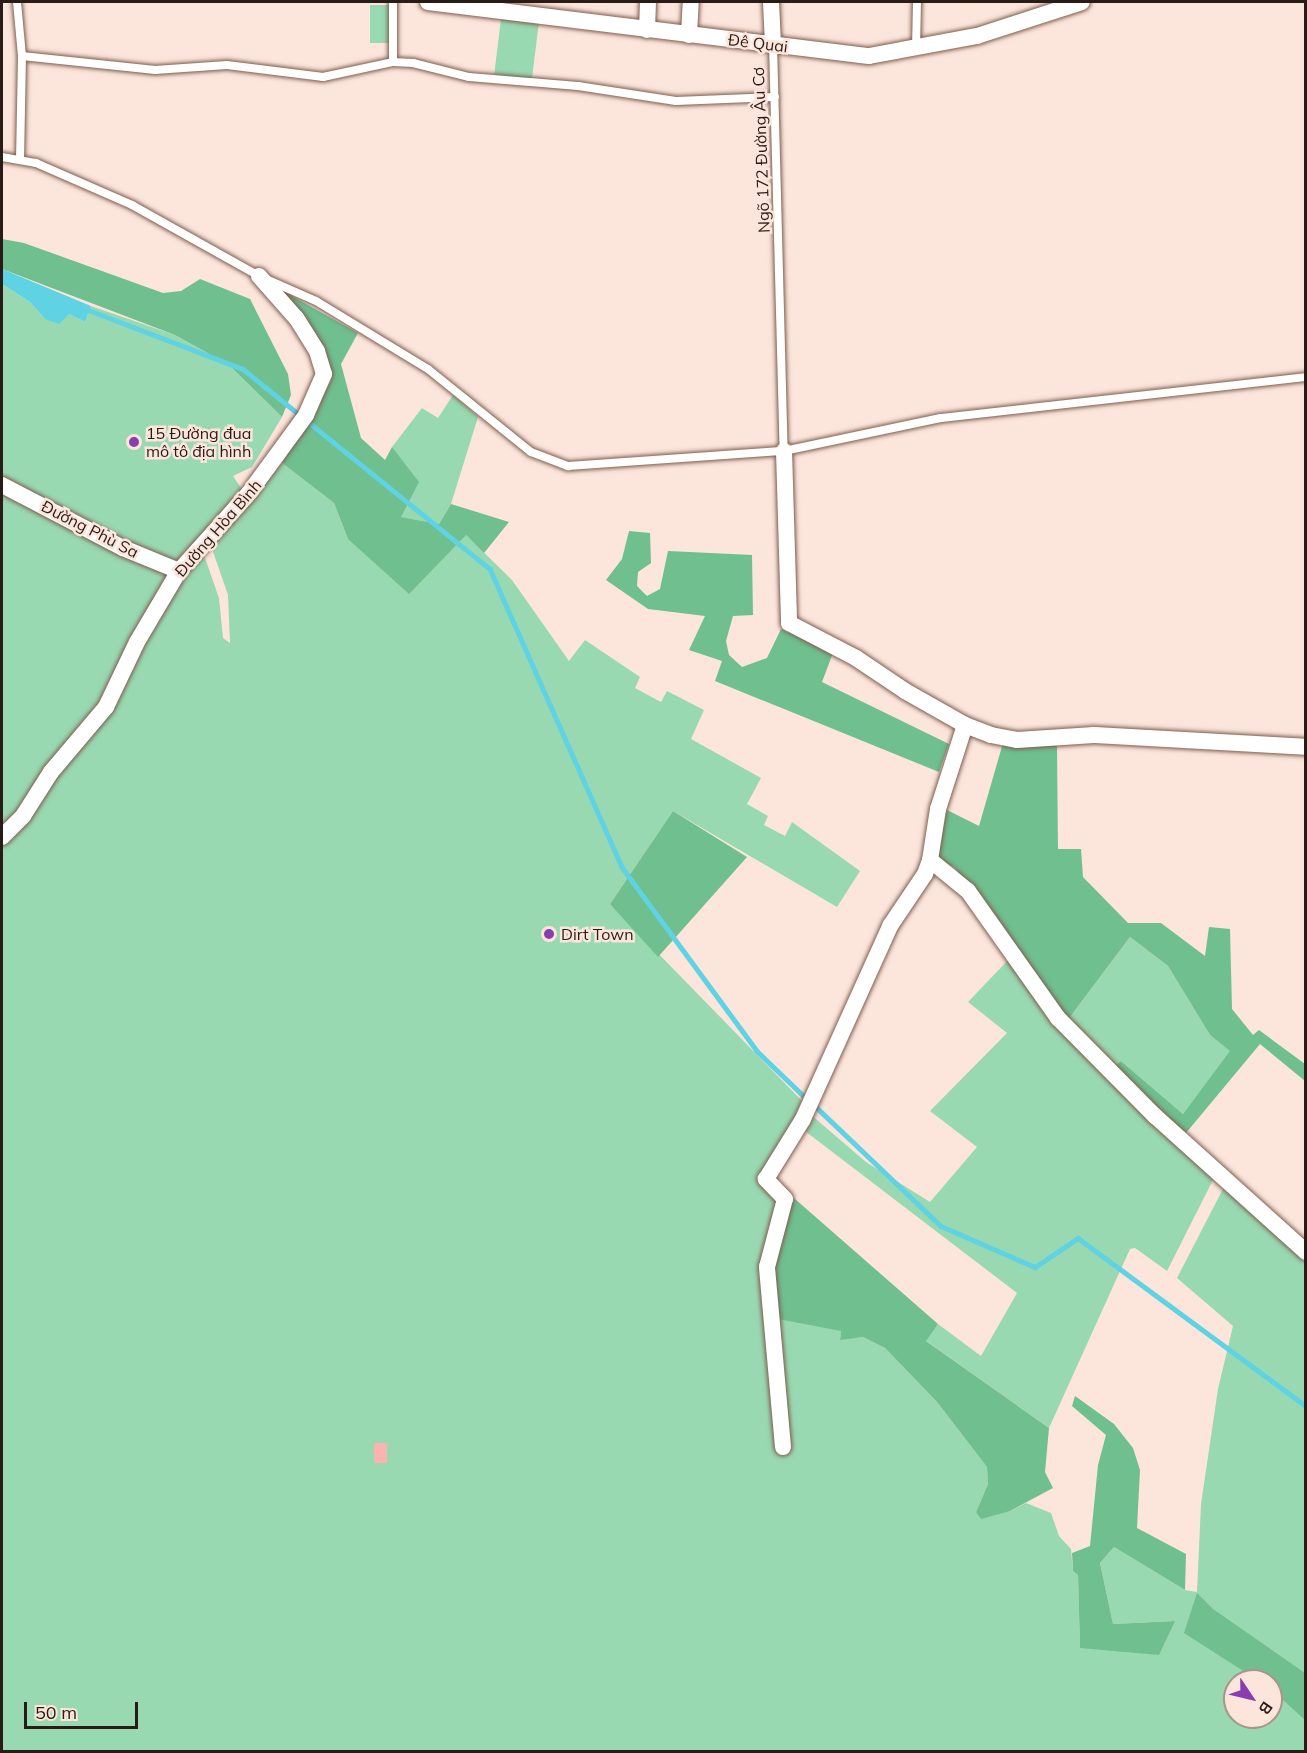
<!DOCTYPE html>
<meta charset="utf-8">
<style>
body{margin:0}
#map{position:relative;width:1307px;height:1753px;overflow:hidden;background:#fce5db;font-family:Mulish,sans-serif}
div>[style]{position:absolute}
.green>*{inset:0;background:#99d9b1;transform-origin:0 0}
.forest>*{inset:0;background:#6fbf8f}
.water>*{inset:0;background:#5fd2e3}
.stream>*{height:4.5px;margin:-2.25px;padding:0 2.25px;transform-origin:2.25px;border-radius:2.25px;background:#5fd2e3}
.building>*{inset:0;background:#fbb3b0;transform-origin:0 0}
.roads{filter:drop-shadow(0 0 2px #7e5d4f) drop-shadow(0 0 2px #7e5d4f)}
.service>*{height:8px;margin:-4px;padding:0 4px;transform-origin:4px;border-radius:4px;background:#fff}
.minor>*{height:16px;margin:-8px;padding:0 8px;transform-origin:8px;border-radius:8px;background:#fff}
.dots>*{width:16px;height:16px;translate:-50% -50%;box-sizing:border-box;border:3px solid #fce5db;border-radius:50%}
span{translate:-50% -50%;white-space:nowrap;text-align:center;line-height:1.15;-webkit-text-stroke:5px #fce5db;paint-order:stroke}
.street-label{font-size:16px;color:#291c16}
.poi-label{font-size:16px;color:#291c16}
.left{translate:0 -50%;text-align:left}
.frame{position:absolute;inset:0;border:3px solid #291c16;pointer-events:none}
.north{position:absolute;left:1223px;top:1669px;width:60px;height:60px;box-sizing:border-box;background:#fce5db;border:2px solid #a8958c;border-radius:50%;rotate:125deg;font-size:16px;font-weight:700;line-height:24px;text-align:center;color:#291c16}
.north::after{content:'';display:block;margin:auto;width:21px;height:27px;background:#893dae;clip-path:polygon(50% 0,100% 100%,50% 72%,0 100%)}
.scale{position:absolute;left:24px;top:1702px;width:114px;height:27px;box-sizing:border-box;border:3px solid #291c16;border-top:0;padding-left:8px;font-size:18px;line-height:21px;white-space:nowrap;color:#291c16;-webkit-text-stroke:4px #fce5db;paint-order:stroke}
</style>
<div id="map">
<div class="green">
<i style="left:370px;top:5px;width:19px;height:38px"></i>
<i style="left:501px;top:19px;width:38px;height:56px;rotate:7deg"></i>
<i style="clip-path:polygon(evenodd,2px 284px,30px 302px,45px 319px,69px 314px,85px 322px,91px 306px,175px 335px,229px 365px,282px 417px,252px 467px,233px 476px,243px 491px,204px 555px,219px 598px,223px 638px,230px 643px,228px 595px,211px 546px,282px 463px,334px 503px,348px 539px,466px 535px,512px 580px,569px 661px,585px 640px,640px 677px,635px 688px,661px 702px,667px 691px,704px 710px,691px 739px,761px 778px,747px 804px,768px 816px,764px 825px,785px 836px,792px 822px,860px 871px,837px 907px,673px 811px,610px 904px,806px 1105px,766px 1173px,795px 1199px,786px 1214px,841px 1331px,840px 1339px,863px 1337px,885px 1348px,937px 1402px,987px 1467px,988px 1484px,976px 1512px,1010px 1511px,1026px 1503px,1051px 1513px,1059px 1536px,1071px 1549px,1073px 1571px,1078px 1575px,1080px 1648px,1174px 1621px,1113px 1624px,1100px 1563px,1114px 1547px,1185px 1590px,1197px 1592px,1201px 1504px,1218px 1389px,1233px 1326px,1177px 1278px,1225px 1185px,1305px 1260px,1305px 1751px,2px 1751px,2px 284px,1235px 1681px,1271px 1681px,1271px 1717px,1235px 1717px,1235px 1681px)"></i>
<i style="clip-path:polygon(453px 395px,478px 417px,451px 504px,439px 524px,400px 517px,392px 447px,422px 408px,438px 418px)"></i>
<i style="clip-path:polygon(1130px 937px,1168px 966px,1210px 1035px,1231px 1051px,1183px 1114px,1121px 1061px,1113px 1067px,1067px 1021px)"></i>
<i style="clip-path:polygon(1010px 958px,1215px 1176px,1167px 1271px,1135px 1248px,1130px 1249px,1049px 1428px,925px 1340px,938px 1324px,981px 1356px,1017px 1293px,801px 1128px,810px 1114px,866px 1162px,930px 1202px,977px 1147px,930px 1111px,1007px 1033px,968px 1002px)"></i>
</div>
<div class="forest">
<i style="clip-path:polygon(2px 239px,24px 243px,163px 293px,181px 291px,200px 279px,250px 299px,288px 374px,291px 395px,282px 417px,229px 365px,175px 335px,2px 269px)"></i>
<i style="clip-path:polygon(272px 285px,358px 333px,341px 364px,361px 438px,385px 460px,392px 447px,419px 482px,401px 517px,439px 524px,451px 504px,509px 522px,484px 553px,466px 535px,409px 594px,348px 539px,334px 503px,282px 463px,331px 381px,326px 357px)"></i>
<i style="clip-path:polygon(629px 531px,650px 533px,651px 563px,638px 572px,637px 586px,647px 596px,660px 589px,668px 551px,752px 555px,753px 615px,733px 616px,726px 641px,729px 655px,742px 667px,767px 658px,781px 629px,833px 653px,822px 682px,949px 744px,939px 772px,715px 681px,722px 661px,689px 650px,705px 616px,648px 609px,606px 580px,622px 559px)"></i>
<i style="clip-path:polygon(1003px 743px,1057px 745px,1058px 849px,1081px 849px,1083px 877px,1128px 923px,1161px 923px,1205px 956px,1209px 927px,1230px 929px,1232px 1009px,1253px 1035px,1259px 1030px,1305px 1064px,1305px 1081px,1260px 1044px,1186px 1133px,1113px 1067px,1121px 1061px,1183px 1114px,1230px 1051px,1210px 1035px,1168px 966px,1130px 937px,1067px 1021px,969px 886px,955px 868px,937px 858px,947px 810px,979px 826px)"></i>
<i style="clip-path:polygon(673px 811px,747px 857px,658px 957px,610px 904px)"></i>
<i style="clip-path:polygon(795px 1199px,938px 1324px,926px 1341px,1049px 1428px,1045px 1472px,1053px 1488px,1010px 1511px,981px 1519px,976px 1512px,988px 1484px,987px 1467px,937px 1402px,885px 1348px,863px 1337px,840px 1340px,841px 1331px,773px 1318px,771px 1273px,786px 1214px)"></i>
<i style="clip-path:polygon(1075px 1396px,1114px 1424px,1133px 1448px,1140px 1470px,1137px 1528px,1186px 1554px,1185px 1590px,1114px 1547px,1100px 1563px,1113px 1624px,1175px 1621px,1159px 1655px,1080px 1648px,1078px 1575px,1073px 1571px,1072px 1553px,1090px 1546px,1098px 1465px,1106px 1435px,1072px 1406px)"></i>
<i style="clip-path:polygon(1197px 1593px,1213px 1609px,1305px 1673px,1305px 1720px,1271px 1689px,1271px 1681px,1259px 1681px,1184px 1633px)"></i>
</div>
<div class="water">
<i style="clip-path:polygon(2px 269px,91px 306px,85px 322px,69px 314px,59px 324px,45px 319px,30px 302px,2px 284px)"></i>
</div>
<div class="stream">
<i style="left:86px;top:309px;width:168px;rotate:20.9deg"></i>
<i style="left:243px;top:369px;width:318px;rotate:39deg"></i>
<i style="left:490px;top:569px;width:326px;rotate:66.1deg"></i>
<i style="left:622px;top:867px;width:228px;rotate:53.7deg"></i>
<i style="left:757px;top:1051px;width:71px;rotate:43.9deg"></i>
<i style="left:814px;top:1105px;width:175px;rotate:43.6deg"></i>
<i style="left:941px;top:1226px;width:103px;rotate:23.6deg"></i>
<i style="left:1035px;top:1267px;width:52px;rotate:-34deg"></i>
<i style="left:1078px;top:1238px;width:283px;rotate:36.4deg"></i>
</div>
<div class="building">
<i style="left:374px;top:1443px;width:13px;height:20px"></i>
</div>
<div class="roads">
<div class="service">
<i style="left:17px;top:2px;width:54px;rotate:84.7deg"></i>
<i style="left:22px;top:56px;width:103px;rotate:91.1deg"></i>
<i style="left:773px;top:44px;width:407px;rotate:88.5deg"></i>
<i style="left:916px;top:49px;width:47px;rotate:-88.8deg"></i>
<i style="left:22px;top:56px;width:134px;rotate:6deg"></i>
<i style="left:155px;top:70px;width:72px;rotate:-4deg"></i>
<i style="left:227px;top:65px;width:97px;rotate:7.1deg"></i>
<i style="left:323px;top:77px;width:72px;rotate:-12.1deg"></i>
<i style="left:393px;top:62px;width:20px;rotate:3deg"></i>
<i style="left:413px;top:63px;width:58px;rotate:14deg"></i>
<i style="left:469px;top:77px;width:109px;rotate:4.7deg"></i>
<i style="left:578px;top:86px;width:99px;rotate:8.7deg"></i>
<i style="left:676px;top:101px;width:99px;rotate:-2.3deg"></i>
<i style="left:393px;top:62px;width:60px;rotate:-90deg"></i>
<i style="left:2px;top:157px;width:35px;rotate:10deg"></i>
<i style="left:36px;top:163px;width:105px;rotate:23.6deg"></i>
<i style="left:132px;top:205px;width:145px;rotate:29.2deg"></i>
<i style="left:259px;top:276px;width:62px;rotate:23.7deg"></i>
<i style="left:316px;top:301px;width:131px;rotate:31.3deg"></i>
<i style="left:428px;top:369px;width:132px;rotate:38.9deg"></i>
<i style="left:531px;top:452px;width:40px;rotate:21deg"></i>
<i style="left:568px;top:466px;width:217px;rotate:-4deg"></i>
<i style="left:784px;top:451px;width:160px;rotate:-11.9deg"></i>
<i style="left:941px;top:418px;width:367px;rotate:-6.4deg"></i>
</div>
<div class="minor">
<i style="left:428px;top:2px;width:444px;rotate:7deg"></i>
<i style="left:869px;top:56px;width:110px;rotate:-10.5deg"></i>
<i style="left:977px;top:36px;width:110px;rotate:-17.9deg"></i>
<i style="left:771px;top:2px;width:42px;rotate:87.3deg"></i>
<i style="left:647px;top:30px;width:28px;rotate:-88deg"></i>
<i style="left:689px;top:35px;width:33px;rotate:-87deg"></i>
<i style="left:784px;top:451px;width:172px;rotate:88.3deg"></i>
<i style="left:789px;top:623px;width:76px;rotate:27.6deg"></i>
<i style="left:856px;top:658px;width:59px;rotate:34deg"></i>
<i style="left:905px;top:691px;width:69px;rotate:29.5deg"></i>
<i style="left:965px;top:725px;width:28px;rotate:21deg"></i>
<i style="left:991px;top:735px;width:26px;rotate:11deg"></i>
<i style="left:1017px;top:740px;width:77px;rotate:-3.7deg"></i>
<i style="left:1094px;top:735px;width:212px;rotate:3.2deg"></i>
<i style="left:2px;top:485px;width:136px;rotate:27.5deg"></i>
<i style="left:123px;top:548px;width:61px;rotate:22.3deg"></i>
<i style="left:965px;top:725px;width:88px;rotate:107.8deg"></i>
<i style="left:938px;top:809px;width:52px;rotate:98.9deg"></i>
<i style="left:930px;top:860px;width:49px;rotate:39.2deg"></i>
<i style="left:968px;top:891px;width:156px;rotate:54.7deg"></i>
<i style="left:1058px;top:1018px;width:138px;rotate:45.3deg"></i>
<i style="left:1155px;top:1116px;width:203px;rotate:42deg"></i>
<i style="left:2px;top:837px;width:30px;rotate:-45deg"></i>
<i style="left:23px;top:816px;width:52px;rotate:-57.5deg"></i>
<i style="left:51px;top:772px;width:85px;rotate:-49.8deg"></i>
<i style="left:106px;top:707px;width:72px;rotate:-64.5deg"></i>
<i style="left:137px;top:642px;width:82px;rotate:-59.4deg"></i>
<i style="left:179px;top:571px;width:105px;rotate:-48.1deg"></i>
<i style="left:249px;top:493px;width:97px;rotate:-53.8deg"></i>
<i style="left:306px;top:415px;width:45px;rotate:-66.3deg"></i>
<i style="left:324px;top:374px;width:24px;rotate:-107deg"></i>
<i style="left:317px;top:351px;width:39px;rotate:-122deg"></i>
<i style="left:296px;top:318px;width:56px;rotate:-131.4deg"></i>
<i style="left:783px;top:1447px;width:181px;rotate:-95.1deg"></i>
<i style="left:767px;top:1267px;width:70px;rotate:-75.2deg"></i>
<i style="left:785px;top:1199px;width:28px;rotate:-134deg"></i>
<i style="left:766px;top:1179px;width:70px;rotate:-58.3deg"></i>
<i style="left:803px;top:1119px;width:212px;rotate:-65.7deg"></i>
<i style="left:890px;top:926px;width:63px;rotate:-56.1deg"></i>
<i style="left:925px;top:874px;width:15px;rotate:-70deg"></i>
</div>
</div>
<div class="dots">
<i style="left:134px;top:442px;background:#893dae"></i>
<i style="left:549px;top:934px;background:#893dae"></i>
</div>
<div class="street-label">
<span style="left:758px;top:43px;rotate:7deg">Đê Quai</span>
<span style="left:761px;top:150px;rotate:-92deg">Ngõ 172 Đường Âu Cơ</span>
<span style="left:218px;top:528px;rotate:-49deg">Đường Hòa Bình</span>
<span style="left:90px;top:529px;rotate:27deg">Đường Phù Sa</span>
</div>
<div class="poi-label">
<span class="left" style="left:146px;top:442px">15 Đường đua<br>mô tô địa hình</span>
<span class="left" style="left:561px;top:934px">Dirt Town</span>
</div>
<div class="frame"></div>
<div class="north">B</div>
<div class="scale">50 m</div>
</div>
